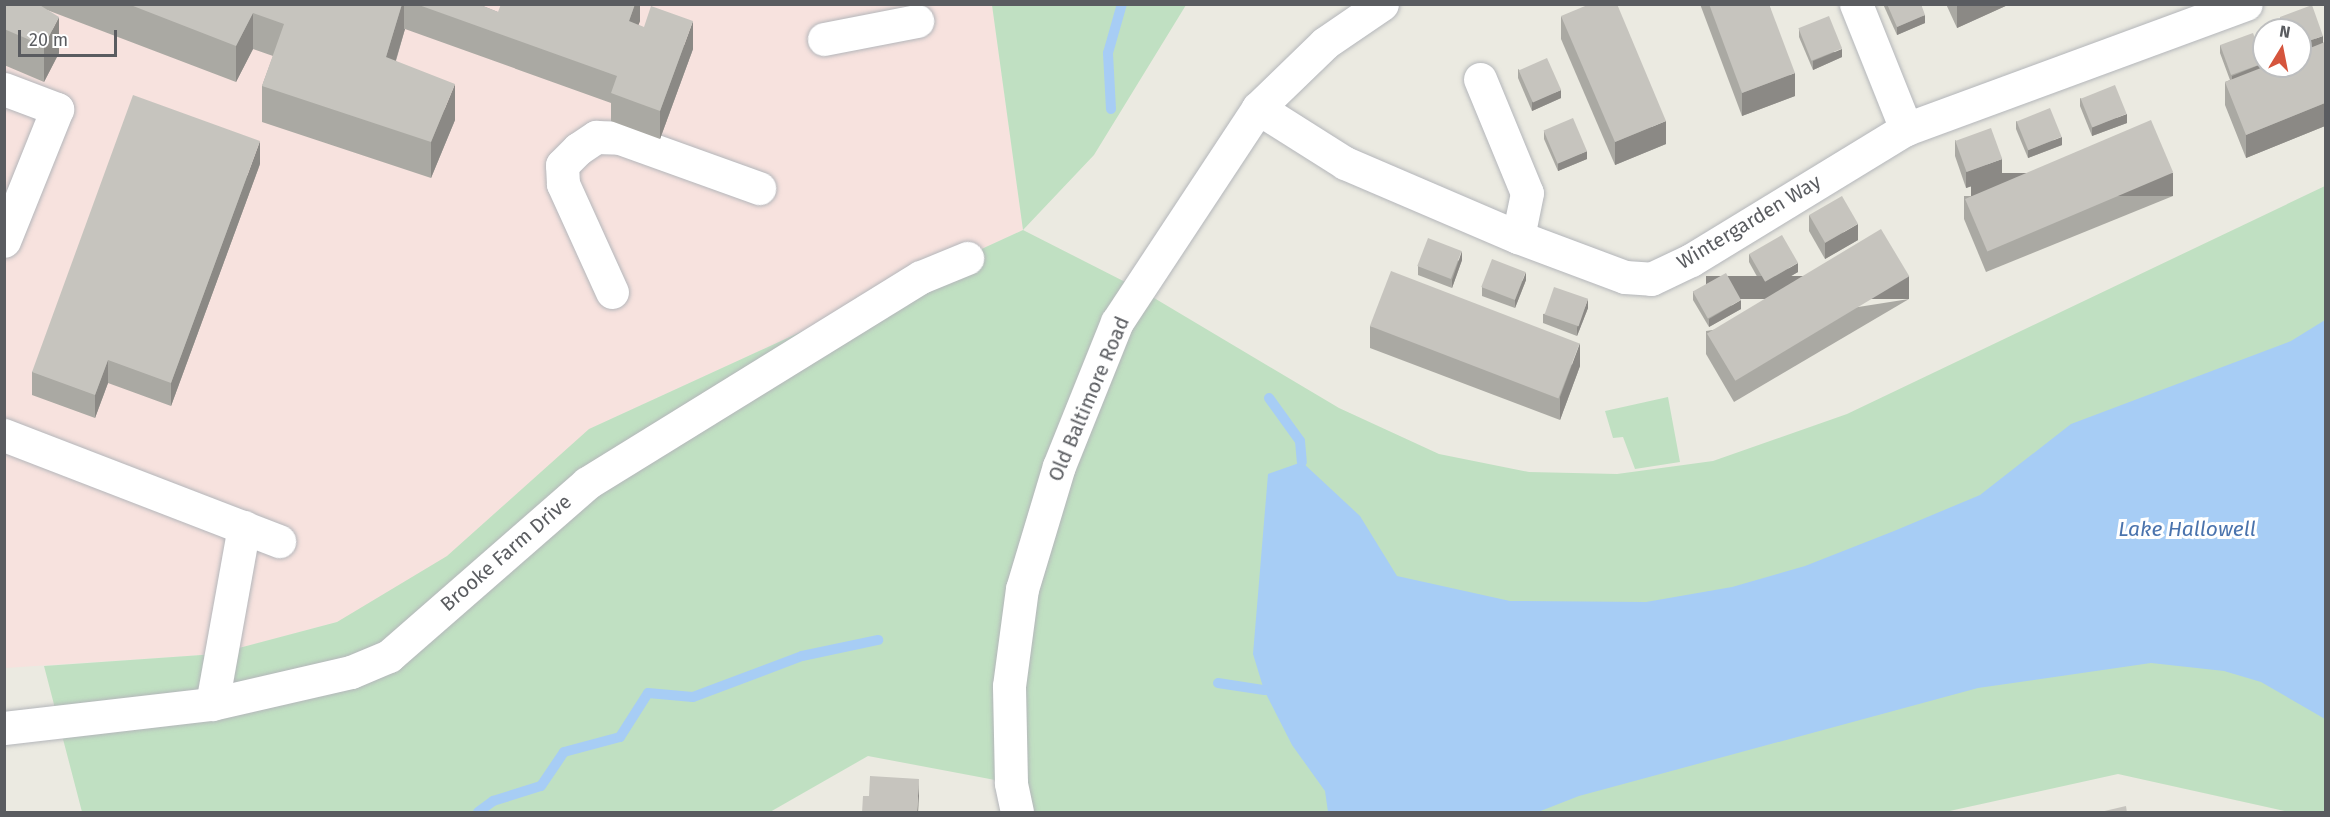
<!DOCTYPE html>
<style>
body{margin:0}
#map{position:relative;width:2330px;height:817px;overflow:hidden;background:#ebeae1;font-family:"Fira Sans",sans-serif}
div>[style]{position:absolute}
.medical>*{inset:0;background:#f7e2de}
.green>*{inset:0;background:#c0e0c2}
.water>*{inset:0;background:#a7cdf5}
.stream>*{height:10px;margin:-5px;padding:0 5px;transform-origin:5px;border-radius:5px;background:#a7cdf5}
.roads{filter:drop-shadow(0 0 2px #b4b6ba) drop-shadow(0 0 2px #b4b6ba)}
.minor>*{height:33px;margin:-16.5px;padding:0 16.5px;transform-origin:16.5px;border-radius:16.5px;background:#fff}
.wall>*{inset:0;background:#aaa9a3}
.shaded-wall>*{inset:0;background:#8b8985;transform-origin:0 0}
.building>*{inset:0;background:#c6c4be;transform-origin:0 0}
span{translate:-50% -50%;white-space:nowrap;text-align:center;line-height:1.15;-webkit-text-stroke:6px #fff;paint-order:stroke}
.street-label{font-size:20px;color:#5a5c60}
.water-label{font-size:21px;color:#4a73ad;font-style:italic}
.frame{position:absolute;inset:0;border:6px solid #5a5c60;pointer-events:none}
.north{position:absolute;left:2252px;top:18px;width:60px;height:60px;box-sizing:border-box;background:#fff;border:2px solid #bdbebf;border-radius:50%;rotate:10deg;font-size:16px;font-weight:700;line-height:24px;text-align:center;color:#5a5c60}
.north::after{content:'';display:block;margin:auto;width:21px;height:27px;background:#d5553d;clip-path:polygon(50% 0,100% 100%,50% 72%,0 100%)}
.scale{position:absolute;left:18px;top:30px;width:99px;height:27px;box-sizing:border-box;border:3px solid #5a5c60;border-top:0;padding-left:8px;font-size:18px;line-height:21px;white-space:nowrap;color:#5a5c60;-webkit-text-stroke:4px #fff;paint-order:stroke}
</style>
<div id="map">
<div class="medical">
<i style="clip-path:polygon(4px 5px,992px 5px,1023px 230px,589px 429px,452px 569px,337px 622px,216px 654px,5px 668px)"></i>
</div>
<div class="green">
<i style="clip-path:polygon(992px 5px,1186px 5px,1094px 155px,1023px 230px,1139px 289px,1339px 408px,1439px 454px,1529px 472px,1617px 474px,1713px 461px,1847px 414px,2325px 186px,2325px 812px,2289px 812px,2118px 774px,1945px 812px,1017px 812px,1011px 783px,868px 756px,770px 812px,82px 812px,44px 666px,216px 654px,337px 622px,447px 556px,589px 429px,1023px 230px)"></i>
<i style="clip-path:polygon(1668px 397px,1680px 462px,1635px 469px,1623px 437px,1613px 438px,1605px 411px)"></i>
</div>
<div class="water">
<i style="clip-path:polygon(2325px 320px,2325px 719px,2261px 682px,2224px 671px,2151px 663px,1978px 688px,1579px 796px,1538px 812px,1328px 812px,1325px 791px,1292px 745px,1264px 690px,1253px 654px,1268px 474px,1302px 462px,1360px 516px,1397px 576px,1510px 601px,1646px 602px,1732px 587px,1805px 566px,1894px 531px,1980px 495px,2071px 424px,2291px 341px)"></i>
</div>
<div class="stream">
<i style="left:1111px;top:109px;width:56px;rotate:-93.1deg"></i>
<i style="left:1108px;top:53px;width:51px;rotate:-74.1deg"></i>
<i style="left:1269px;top:398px;width:53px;rotate:54.2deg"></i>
<i style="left:1300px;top:441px;width:21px;rotate:85deg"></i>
<i style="left:1218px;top:683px;width:47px;rotate:8.7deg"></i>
<i style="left:478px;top:812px;width:19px;rotate:-36deg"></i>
<i style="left:493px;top:801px;width:50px;rotate:-17.4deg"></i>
<i style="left:541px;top:786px;width:41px;rotate:-55.9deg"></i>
<i style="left:564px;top:752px;width:58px;rotate:-15deg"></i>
<i style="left:620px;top:737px;width:52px;rotate:-57.5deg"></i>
<i style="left:648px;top:693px;width:45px;rotate:5.1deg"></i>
<i style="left:693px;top:697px;width:116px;rotate:-20.6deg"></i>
<i style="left:802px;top:656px;width:78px;rotate:-11.9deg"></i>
</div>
<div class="roads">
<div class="minor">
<i style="left:1856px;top:4px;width:135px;rotate:68.2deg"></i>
<i style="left:824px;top:39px;width:95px;rotate:-11deg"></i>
<i style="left:1480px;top:79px;width:123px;rotate:67.6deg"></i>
<i style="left:1527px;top:193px;width:45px;rotate:101.6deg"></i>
<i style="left:4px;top:89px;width:57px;rotate:20.7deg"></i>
<i style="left:57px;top:109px;width:142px;rotate:111.9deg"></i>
<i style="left:1258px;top:108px;width:103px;rotate:32.3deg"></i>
<i style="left:1345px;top:163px;width:188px;rotate:23.2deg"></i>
<i style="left:1518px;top:237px;width:114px;rotate:20.5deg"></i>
<i style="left:1625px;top:277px;width:26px;rotate:4deg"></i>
<i style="left:1651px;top:279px;width:44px;rotate:-25.4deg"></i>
<i style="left:1691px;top:260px;width:252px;rotate:-31.4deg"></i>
<i style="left:1906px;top:129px;width:362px;rotate:-20.2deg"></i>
<i style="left:612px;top:292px;width:119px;rotate:-114.4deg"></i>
<i style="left:563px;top:184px;width:19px;rotate:-93deg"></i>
<i style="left:562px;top:165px;width:23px;rotate:-45deg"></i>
<i style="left:578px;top:149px;width:22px;rotate:-34deg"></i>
<i style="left:596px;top:137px;width:24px;rotate:2deg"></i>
<i style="left:620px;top:138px;width:148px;rotate:19.8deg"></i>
<i style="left:4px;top:435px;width:295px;rotate:21.1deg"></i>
<i style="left:212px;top:704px;width:180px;rotate:-79.8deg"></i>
<i style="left:4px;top:728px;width:209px;rotate:-6.6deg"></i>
<i style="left:212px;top:704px;width:143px;rotate:-13deg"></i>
<i style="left:351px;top:672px;width:41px;rotate:-22.8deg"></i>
<i style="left:389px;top:656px;width:263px;rotate:-41.1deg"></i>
<i style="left:587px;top:483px;width:392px;rotate:-31.7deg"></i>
<i style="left:921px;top:277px;width:50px;rotate:-22.4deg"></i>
<i style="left:1017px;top:812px;width:30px;rotate:-102deg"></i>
<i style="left:1011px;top:783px;width:97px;rotate:-91.2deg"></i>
<i style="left:1009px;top:686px;width:98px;rotate:-82.4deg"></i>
<i style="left:1022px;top:589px;width:128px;rotate:-73.3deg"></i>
<i style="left:1059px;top:466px;width:155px;rotate:-68.1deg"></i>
<i style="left:1117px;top:322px;width:256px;rotate:-56.6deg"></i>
<i style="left:1258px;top:108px;width:93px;rotate:-44.1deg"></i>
<i style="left:1325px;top:43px;width:69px;rotate:-34.4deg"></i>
</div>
</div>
<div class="wall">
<i style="clip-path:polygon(4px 4px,478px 4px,498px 12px,640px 4px,640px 21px,638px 25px,693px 49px,660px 139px,611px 121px,611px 103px,405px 29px,396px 61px,455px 120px,431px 178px,262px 122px,262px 86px,273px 56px,253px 49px,236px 82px,47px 10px,59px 53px,44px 82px,4px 65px)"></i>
<i style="clip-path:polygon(1700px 4px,1769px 4px,1795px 96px,1742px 116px)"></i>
<i style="clip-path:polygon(1883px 4px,1921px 4px,1925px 23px,1897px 35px)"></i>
<i style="clip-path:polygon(1946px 4px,2010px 4px,1957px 28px)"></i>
<i style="clip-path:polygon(1561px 16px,1666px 144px,1615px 165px,1561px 39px)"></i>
<i style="clip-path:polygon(2280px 17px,2323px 43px,2325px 42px,2325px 126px,2246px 158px,2225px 105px,2225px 82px,2230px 80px,2220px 53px,2220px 45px,2264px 67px,2300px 66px,2300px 30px,2281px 30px,2280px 26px)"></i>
<i style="clip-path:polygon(1799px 29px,1842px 57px,1813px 70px,1799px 37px)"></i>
<i style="clip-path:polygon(1518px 69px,1561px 98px,1532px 111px,1518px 78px)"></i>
<i style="clip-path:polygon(2080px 98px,2127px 123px,2092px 136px,2080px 106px)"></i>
<i style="clip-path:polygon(2016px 121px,2062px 145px,2028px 158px,2016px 129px)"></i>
<i style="clip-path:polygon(1544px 131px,1587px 159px,1558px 171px,1544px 139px)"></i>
<i style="clip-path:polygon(1955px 140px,2002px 176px,1966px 188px,1955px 156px)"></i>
<i style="clip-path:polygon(260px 164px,171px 406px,108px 383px,95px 418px,32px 395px,32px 372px)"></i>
<i style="clip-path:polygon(1964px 196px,2173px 196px,1986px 272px,1964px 219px)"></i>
<i style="clip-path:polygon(1809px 215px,1858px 240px,1825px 259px,1809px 231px)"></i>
<i style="clip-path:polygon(1749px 254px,1798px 272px,1765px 291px,1749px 262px)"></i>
<i style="clip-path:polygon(1462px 260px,1452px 288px,1418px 275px,1418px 266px)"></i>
<i style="clip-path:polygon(1526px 280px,1515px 308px,1482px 296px,1482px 287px)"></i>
<i style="clip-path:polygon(1693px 291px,1741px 309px,1709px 327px,1693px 300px)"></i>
<i style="clip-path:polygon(1909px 299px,1734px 402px,1706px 354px,1706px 331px)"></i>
<i style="clip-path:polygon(1588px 308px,1577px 336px,1543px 323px,1543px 314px)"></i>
<i style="clip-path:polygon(1370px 326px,1580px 366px,1560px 420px,1370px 348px)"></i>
</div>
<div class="shaded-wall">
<i style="clip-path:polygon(402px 4px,404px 4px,404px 29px,405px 29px,386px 93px,386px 57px)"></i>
<i style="clip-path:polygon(635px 4px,640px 4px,640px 21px,629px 50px,629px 21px)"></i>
<i style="clip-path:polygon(1958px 4px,2010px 4px,1957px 28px,1957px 5px)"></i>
<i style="clip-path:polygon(253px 13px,253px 49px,236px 82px,236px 46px)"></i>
<i style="clip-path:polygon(1925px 15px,1925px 23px,1897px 35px,1897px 27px)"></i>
<i style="clip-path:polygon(59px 17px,59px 53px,44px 82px,44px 46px)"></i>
<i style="clip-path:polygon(693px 21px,693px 49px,660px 139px,660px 111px)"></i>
<i style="clip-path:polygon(2323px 36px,2323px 44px,2300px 52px,2300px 44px)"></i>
<i style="clip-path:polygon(1842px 49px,1842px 57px,1813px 70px,1813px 61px)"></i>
<i style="clip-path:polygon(2264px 63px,2264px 72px,2232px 84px,2232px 76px)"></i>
<i style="clip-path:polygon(1795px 73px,1795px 96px,1742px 116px,1742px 93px)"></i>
<i style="clip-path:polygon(455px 84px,455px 120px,431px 178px,431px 142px)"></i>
<i style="clip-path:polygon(1561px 90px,1561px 98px,1532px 111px,1532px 102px)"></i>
<i style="clip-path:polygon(2325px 103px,2325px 126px,2246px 158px,2246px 135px)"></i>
<i style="clip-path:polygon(2127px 114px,2127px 123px,2092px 136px,2092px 127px)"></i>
<i style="clip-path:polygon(1666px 121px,1666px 144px,1615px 165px,1615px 142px)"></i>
<i style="clip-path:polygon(2062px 137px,2062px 145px,2028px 158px,2028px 150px)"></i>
<i style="clip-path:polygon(260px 141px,260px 164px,171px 406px,171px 383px)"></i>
<i style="clip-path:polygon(1587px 151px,1587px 159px,1558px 171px,1558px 163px)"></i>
<i style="clip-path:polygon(2002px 159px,2002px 176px,1966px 188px,1966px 172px)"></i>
<i style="left:2173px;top:173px;width:23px;height:202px;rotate:90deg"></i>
<i style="clip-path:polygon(1858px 224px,1858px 240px,1825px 259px,1825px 243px)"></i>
<i style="clip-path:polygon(1462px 251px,1462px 260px,1452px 288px,1452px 280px)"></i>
<i style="clip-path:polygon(1798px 263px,1798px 272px,1765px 291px,1765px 282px)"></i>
<i style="clip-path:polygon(1526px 272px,1526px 280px,1515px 308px,1515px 300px)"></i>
<i style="left:1909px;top:276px;width:23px;height:203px;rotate:90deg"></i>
<i style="clip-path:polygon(1588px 299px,1588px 308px,1577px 336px,1577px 328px)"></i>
<i style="clip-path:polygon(1741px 300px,1741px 309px,1709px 327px,1709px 319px)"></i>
<i style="clip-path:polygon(1580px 343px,1580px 366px,1560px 420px,1560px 397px)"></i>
<i style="clip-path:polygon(108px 360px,108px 383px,95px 418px,95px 395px)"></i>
<i style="clip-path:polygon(919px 779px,919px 796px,918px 813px,917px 813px)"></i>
</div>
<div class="building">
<i style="clip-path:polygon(4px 4px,38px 4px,59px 17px,44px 46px,4px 29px)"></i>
<i style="clip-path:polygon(128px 4px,402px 4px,386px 57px,455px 84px,431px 142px,262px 86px,284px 24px,253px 13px,236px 46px)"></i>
<i style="clip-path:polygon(416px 4px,478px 4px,498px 12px,501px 4px,635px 4px,629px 21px,644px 27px,651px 6px,693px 21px,660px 111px,611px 93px,617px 76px)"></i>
<i style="clip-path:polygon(1590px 4px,1617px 4px,1666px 121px,1615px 142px,1561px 16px)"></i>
<i style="clip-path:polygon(1709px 4px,1769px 4px,1795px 73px,1742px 93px)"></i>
<i style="clip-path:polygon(1887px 4px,1921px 4px,1925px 15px,1897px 27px)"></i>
<i style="clip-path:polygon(2312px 5px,2323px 36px,2300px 44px,2300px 30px,2285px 30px,2280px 17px)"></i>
<i style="left:1829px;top:16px;width:35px;height:33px;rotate:68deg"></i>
<i style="left:2253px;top:33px;width:32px;height:35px;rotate:70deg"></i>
<i style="clip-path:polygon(2325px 42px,2325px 103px,2246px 135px,2225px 82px,2266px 66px,2300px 66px,2300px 52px)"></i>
<i style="left:1547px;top:58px;width:35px;height:31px;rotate:66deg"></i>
<i style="left:2115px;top:85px;width:31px;height:37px;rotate:68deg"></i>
<i style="clip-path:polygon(133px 95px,260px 141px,171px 383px,108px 360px,95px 395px,32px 372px)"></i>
<i style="left:2050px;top:108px;width:31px;height:36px;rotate:68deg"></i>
<i style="left:1573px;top:118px;width:36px;height:32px;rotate:67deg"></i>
<i style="left:2151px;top:120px;width:57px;height:202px;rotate:67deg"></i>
<i style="left:1991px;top:128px;width:33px;height:38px;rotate:70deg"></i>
<i style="left:1842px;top:196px;width:32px;height:38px;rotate:60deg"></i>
<i style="left:1881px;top:229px;width:55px;height:203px;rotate:59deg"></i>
<i style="left:1782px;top:235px;width:32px;height:38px;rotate:60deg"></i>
<i style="left:1428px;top:238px;width:36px;height:30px;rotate:21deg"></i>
<i style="left:1492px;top:259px;width:36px;height:30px;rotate:21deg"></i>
<i style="left:1391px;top:271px;width:202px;height:59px;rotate:21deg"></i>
<i style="left:1726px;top:273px;width:31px;height:38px;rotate:61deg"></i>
<i style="left:1554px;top:287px;width:36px;height:29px;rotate:19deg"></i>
<i style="clip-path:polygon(870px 776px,919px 779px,917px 813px,862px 813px,863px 796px,869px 796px)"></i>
<i style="clip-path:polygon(2126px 806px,2127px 813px,2096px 813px)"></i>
</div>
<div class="street-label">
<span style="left:1749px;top:222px;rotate:-31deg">Wintergarden Way</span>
<span style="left:1089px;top:399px;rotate:-67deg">Old Baltimore Road</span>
<span style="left:506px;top:553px;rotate:-41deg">Brooke Farm Drive</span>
</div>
<div class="water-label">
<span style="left:2187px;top:529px">Lake Hallowell</span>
</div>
<div class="frame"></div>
<div class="north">N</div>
<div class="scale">20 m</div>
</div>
